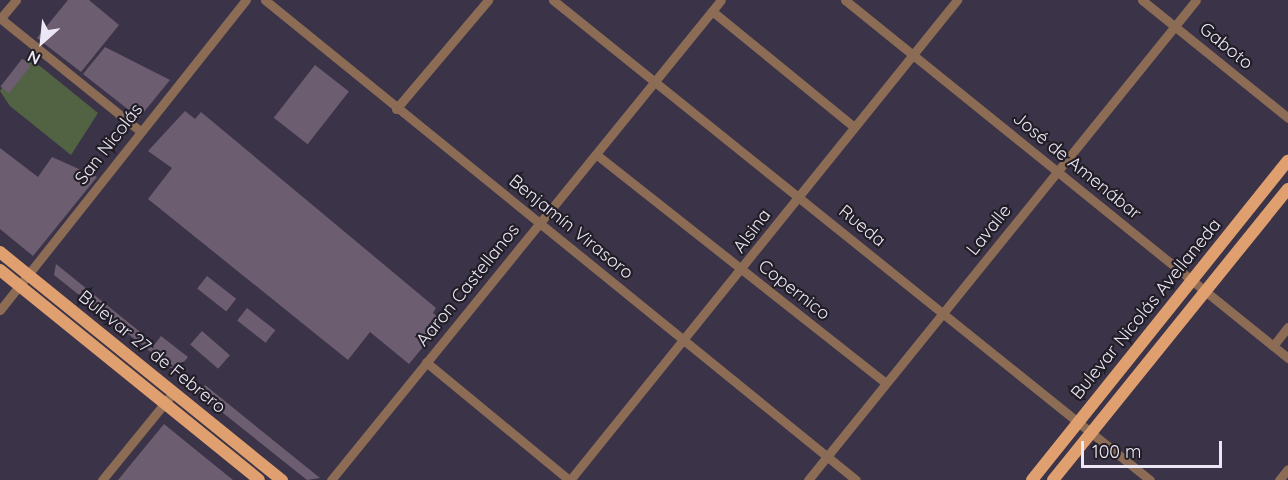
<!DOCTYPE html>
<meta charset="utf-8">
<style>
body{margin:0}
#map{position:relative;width:1288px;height:480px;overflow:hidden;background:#3b3347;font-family:Quicksand,sans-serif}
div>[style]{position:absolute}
.green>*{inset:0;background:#516342}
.building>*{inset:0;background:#6d5d71;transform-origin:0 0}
.minor>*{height:9px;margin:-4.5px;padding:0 4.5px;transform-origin:4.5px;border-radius:4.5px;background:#8c6c55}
.major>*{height:12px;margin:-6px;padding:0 6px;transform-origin:6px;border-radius:6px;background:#df9f6e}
span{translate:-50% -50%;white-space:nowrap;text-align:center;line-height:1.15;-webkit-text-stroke:4.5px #211d26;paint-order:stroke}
.street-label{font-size:18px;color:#ece7f4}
.north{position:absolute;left:12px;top:12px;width:60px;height:60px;-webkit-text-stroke:4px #211d26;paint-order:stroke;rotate:207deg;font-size:16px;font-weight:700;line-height:24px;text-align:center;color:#ece7f4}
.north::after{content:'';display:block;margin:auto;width:21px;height:27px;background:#ece7f4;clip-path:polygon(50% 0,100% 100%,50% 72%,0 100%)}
.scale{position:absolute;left:1081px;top:441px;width:141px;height:27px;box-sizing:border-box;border:3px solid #ece7f4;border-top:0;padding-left:8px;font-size:18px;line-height:21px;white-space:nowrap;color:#ece7f4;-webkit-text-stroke:4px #211d26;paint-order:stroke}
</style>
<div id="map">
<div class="green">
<i style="clip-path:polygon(22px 59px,40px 66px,98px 113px,71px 155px,10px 106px,0 91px)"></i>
</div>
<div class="building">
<i style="clip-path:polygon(68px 0,89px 0,119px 25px,81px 72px,37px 38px)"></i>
<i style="clip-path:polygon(105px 47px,170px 80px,139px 118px,83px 74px)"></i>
<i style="left:22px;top:59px;width:11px;height:35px;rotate:38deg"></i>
<i style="left:315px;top:65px;width:43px;height:67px;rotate:38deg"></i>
<i style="clip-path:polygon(185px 111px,195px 119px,201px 112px,436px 308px,433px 313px,440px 319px,436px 331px,409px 364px,370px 332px,348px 360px,148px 199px,172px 168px,148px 151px)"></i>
<i style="clip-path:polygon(0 148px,38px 177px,52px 157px,97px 177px,33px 256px,0 229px)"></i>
<i style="clip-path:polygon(56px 264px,155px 344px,161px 336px,188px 357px,176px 372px,54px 275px)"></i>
<i style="left:207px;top:276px;width:37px;height:16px;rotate:38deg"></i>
<i style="left:247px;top:308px;width:36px;height:16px;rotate:38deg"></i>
<i style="left:202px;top:331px;width:37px;height:18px;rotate:41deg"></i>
<i style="clip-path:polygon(205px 385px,320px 478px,307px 480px,198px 393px)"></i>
<i style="clip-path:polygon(164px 424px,191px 446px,233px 480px,118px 480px)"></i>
</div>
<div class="minor">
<i style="left:265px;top:0;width:761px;rotate:39.08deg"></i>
<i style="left:553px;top:0;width:766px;rotate:38.8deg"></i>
<i style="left:845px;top:0;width:570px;rotate:38.94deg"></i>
<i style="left:1142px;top:0;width:188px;rotate:38.9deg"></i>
<i style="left:712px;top:11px;width:183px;rotate:39.2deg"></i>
<i style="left:0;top:18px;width:180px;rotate:38.9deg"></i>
<i style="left:0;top:19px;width:25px;rotate:-50deg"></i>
<i style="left:396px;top:109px;width:143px;rotate:-49.8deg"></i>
<i style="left:597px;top:155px;width:368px;rotate:38.3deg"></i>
<i style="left:0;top:310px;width:396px;rotate:-51.6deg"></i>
<i style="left:1273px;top:346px;width:24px;rotate:-52deg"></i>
<i style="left:426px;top:362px;width:185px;rotate:39.5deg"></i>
<i style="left:102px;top:480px;width:112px;rotate:-50.8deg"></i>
<i style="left:331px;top:480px;width:618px;rotate:-50.91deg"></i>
<i style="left:570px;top:480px;width:617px;rotate:-51.12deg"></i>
<i style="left:808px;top:480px;width:617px;rotate:-51.05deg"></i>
<i style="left:1279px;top:480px;width:14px;rotate:-51deg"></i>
</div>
<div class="major">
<i style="left:0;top:252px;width:363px;rotate:39deg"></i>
<i style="left:0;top:270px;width:333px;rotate:39deg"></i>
<i style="left:1032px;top:480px;width:409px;rotate:-51.3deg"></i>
<i style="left:1053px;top:480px;width:374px;rotate:-51.1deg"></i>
</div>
<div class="street-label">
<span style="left:1226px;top:46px;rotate:39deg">Gaboto</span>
<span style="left:109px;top:144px;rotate:-52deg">San Nicolás</span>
<span style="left:1077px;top:166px;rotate:39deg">José de Amenábar</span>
<span style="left:862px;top:226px;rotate:39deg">Rueda</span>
<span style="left:571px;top:227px;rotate:39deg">Benjamín Virasoro</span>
<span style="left:989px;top:230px;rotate:-51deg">Lavalle</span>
<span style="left:752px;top:231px;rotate:-53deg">Alsina</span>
<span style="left:468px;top:285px;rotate:-51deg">Aaron Castellanos</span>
<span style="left:794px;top:290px;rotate:38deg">Copernico</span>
<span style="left:1146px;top:309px;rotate:-51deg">Bulevar Nicolás Avellaneda</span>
<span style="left:152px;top:352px;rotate:39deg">Bulevar 27 de Febrero</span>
</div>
<div class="north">N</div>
<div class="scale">100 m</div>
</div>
